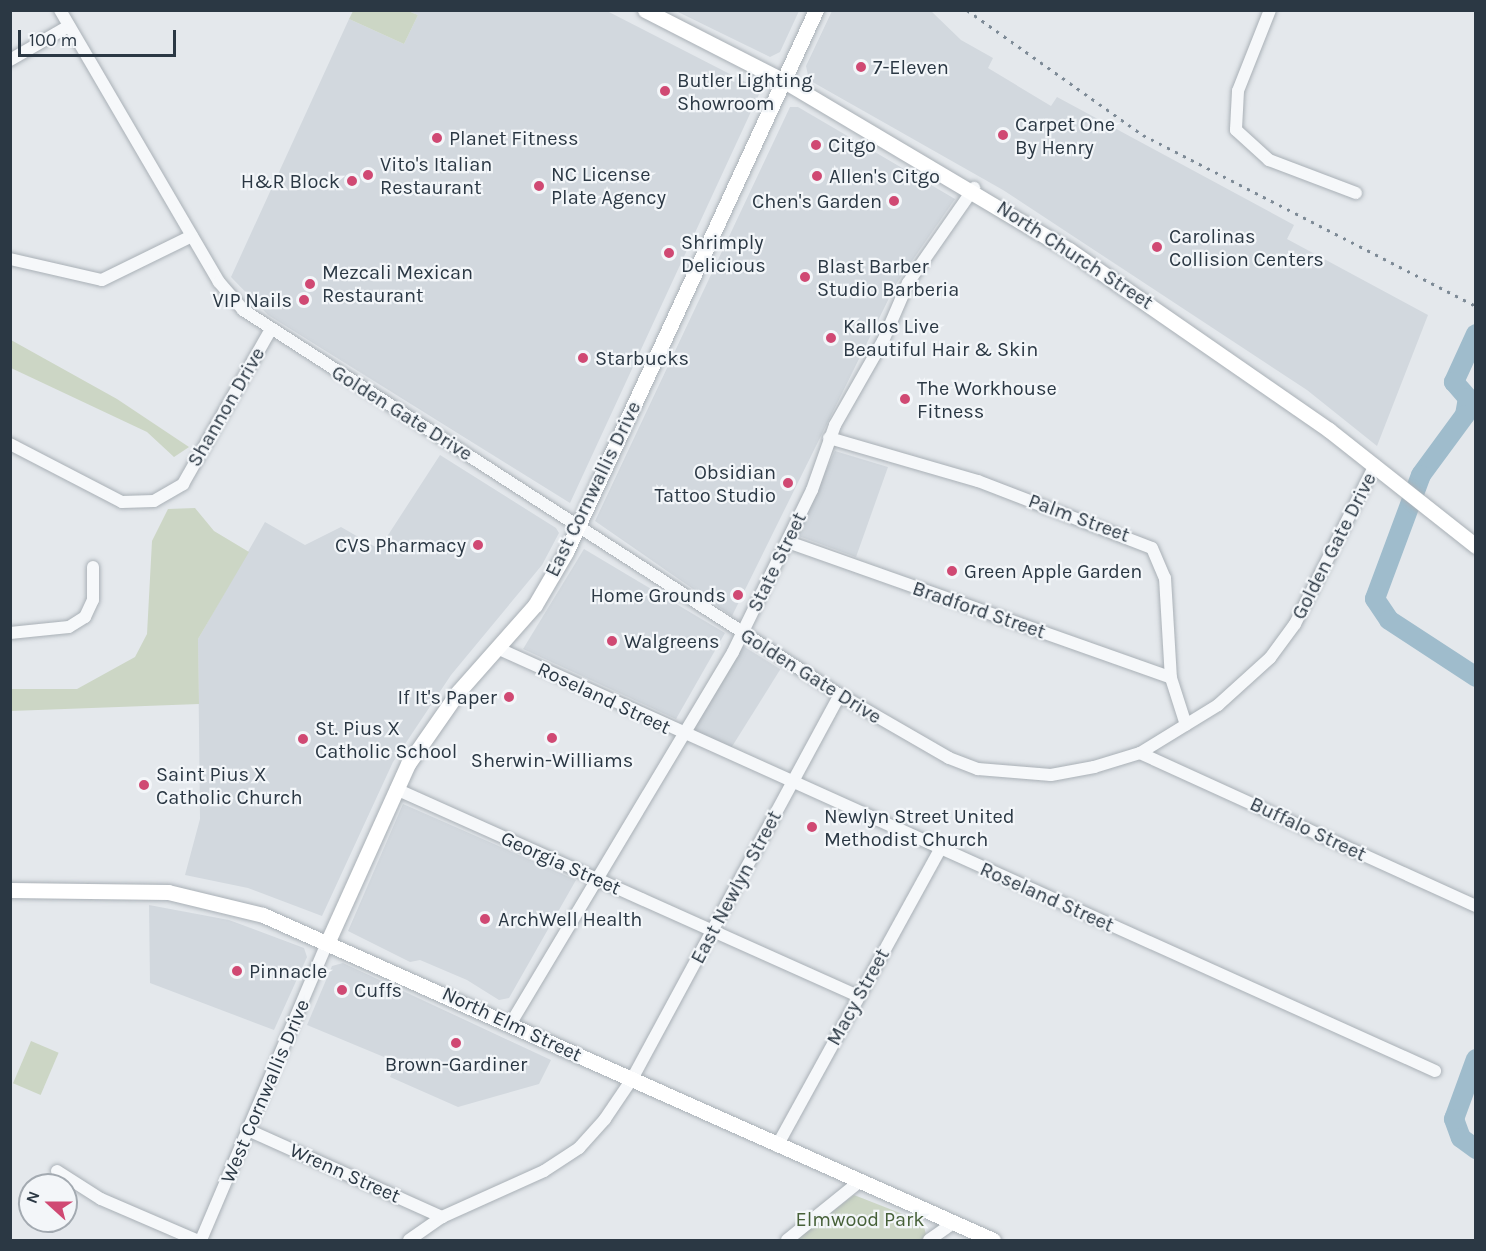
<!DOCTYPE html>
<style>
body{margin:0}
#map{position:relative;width:1486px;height:1251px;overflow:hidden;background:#e4e8ec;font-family:Karla,sans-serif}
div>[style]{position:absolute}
.built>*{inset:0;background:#d2d8de;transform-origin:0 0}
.green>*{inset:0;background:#ccd6c5;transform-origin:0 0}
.stream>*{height:3px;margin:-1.5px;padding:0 1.5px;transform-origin:1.5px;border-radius:1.5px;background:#9fbccc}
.river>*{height:20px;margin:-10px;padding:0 10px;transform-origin:10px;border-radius:10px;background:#9fbccc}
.roads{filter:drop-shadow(0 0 2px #a9b0b6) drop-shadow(0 0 2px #a9b0b6)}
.minor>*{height:12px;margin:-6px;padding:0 6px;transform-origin:6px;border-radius:6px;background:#f6f8fa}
.major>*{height:15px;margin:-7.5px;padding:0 7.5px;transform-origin:7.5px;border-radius:7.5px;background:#fff}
.rail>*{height:3px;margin-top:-1.5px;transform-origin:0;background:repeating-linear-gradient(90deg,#7d8a96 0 3px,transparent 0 9px)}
.dots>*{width:16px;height:16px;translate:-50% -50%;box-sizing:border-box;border:3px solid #f3f6f9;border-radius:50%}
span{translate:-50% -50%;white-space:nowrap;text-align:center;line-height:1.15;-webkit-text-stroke:4.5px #f3f6f9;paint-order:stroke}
.poi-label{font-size:20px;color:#2b3844}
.left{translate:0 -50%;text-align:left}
.right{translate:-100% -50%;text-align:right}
.street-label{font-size:20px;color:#2b3844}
.park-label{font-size:20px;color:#466038}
.frame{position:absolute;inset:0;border:12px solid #2b3844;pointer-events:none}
.north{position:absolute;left:18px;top:1173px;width:60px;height:60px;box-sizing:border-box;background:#f3f6f9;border:2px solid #a3aab1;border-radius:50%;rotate:291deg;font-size:16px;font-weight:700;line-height:24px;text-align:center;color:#2b3844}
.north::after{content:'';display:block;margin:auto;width:21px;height:27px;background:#d04973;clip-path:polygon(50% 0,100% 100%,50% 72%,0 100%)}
.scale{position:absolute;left:18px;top:30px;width:158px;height:27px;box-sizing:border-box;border:3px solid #2b3844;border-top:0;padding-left:8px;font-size:18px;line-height:21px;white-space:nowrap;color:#2b3844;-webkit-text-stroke:4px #f3f6f9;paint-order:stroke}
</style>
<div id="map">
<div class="built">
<i style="clip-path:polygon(408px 11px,607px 11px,761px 90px,570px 503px,268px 315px,231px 277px,349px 19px,404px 44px,418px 15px)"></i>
<i style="clip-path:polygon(676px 11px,799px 11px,780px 52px,770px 57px)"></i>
<i style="clip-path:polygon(832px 11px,931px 11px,961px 40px,993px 58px,988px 68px,1051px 106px,1057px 97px,1294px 225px,1287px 239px,1428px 315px,1377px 446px,1307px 390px,1003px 190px,809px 80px,806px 66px)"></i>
<i style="clip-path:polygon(790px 107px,798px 107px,955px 199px,896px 284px,732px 616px,595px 521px)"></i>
<i style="clip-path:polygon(835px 451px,888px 467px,856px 557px,796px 535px)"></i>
<i style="clip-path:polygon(440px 455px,556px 528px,559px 533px,542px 565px,451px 675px,393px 762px,322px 916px,248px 888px,185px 875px,200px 819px,198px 639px,265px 522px,305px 545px,341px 527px,379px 549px)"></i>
<i style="clip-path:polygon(584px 549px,725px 633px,676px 719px,523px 649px)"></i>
<i style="left:743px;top:646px;width:44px;height:97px;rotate:32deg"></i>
<i style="clip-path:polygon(403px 804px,576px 880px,509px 998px,499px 1000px,467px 980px,420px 960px,410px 962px,348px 931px)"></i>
<i style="clip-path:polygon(149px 905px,229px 920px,304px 948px,307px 957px,274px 1030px,150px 983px)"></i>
<i style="clip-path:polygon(343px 963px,551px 1060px,539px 1084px,458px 1107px,390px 1077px,396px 1062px,307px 1025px,332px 966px)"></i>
</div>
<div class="green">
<i style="clip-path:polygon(353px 11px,408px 11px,418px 15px,404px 44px,349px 19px)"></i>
<i style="clip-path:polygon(11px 340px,117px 399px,189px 447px,174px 457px,147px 432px,11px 368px)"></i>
<i style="clip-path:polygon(195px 508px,214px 531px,249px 552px,198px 639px,199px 704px,11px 711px,11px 689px,77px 689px,135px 657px,147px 634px,152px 541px,168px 509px)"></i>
<i style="left:31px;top:1041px;width:30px;height:46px;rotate:23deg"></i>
<i style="clip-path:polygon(854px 1195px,923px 1222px,926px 1235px,921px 1240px,795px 1240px)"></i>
</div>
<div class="stream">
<i style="left:1468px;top:348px;width:8px"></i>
</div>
<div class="river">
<i style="left:1476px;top:334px;width:53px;rotate:114.6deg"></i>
<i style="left:1454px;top:382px;width:21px;rotate:49deg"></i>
<i style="left:1468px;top:398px;width:17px;rotate:100deg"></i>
<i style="left:1465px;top:415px;width:74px;rotate:126.3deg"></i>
<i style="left:1421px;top:475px;width:132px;rotate:110.4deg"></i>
<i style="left:1375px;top:599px;width:25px;rotate:56deg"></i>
<i style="left:1389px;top:620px;width:104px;rotate:33.2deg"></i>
<i style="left:1476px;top:1059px;width:64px;rotate:110.1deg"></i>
<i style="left:1454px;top:1119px;width:20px;rotate:70deg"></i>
<i style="left:1461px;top:1138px;width:19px;rotate:36deg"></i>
</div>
<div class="roads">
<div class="minor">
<i style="left:60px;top:10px;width:315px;rotate:59.7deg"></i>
<i style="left:219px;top:282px;width:37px;rotate:49deg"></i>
<i style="left:243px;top:310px;width:710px;rotate:32.82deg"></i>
<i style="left:840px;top:695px;width:126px;rotate:30deg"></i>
<i style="left:949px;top:758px;width:31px;rotate:21deg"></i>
<i style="left:978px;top:769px;width:73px;rotate:4.7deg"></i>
<i style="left:1051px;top:775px;width:44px;rotate:-10.5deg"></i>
<i style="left:1094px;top:767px;width:48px;rotate:-16.9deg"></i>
<i style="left:1140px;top:753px;width:92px;rotate:-31.6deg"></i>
<i style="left:1218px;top:705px;width:70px;rotate:-42.1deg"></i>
<i style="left:1270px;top:658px;width:42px;rotate:-53.7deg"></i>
<i style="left:1295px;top:624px;width:178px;rotate:-63.3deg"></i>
<i style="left:1270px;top:10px;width:87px;rotate:111.6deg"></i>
<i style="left:1238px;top:91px;width:39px;rotate:93deg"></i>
<i style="left:1236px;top:130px;width:45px;rotate:42.3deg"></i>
<i style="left:1269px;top:160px;width:93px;rotate:20.8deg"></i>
<i style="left:10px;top:60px;width:68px;rotate:-30deg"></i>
<i style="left:10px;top:259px;width:94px;rotate:12.9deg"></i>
<i style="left:102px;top:280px;width:100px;rotate:-26.1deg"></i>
<i style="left:829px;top:438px;width:155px;rotate:16.1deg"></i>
<i style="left:978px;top:481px;width:186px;rotate:21.1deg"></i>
<i style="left:1152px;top:548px;width:33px;rotate:67deg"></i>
<i style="left:1165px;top:578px;width:100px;rotate:86.6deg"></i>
<i style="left:1171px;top:678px;width:49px;rotate:72.3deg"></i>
<i style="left:10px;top:444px;width:126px;rotate:27.4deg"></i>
<i style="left:122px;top:502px;width:32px;rotate:-2deg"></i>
<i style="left:154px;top:501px;width:34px;rotate:-30deg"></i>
<i style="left:183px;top:484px;width:176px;rotate:-60.4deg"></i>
<i style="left:788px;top:542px;width:406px;rotate:19.5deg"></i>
<i style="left:10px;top:633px;width:59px;rotate:-5.8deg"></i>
<i style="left:69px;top:627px;width:19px;rotate:-32deg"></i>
<i style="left:85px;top:617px;width:19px;rotate:-65deg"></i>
<i style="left:93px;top:600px;width:33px;rotate:-90deg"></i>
<i style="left:497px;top:648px;width:1029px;rotate:24.27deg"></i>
<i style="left:1140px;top:753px;width:369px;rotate:24.5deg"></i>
<i style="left:396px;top:789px;width:506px;rotate:24.13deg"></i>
<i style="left:511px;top:1023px;width:432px;rotate:-59.1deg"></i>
<i style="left:733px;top:652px;width:180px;rotate:-64deg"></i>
<i style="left:812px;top:490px;width:69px;rotate:-70.5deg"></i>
<i style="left:835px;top:425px;width:97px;rotate:-60.3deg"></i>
<i style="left:883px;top:341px;width:63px;rotate:-66.7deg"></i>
<i style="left:908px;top:283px;width:116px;rotate:-55.2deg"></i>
<i style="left:248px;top:1130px;width:213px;rotate:24.2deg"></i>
<i style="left:777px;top:1146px;width:339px;rotate:-61.2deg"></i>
<i style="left:57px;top:1171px;width:52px;rotate:32.5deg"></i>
<i style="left:101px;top:1199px;width:103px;rotate:23.3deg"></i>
<i style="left:201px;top:1240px;width:325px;rotate:-67deg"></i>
<i style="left:409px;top:1240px;width:40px;rotate:-34.9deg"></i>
<i style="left:442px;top:1217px;width:112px;rotate:-24.3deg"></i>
<i style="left:544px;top:1171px;width:42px;rotate:-33.3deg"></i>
<i style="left:579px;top:1148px;width:39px;rotate:-48deg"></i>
<i style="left:605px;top:1119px;width:48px;rotate:-56deg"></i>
<i style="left:632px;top:1079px;width:437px;rotate:-61.6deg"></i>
<i style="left:787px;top:1240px;width:94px;rotate:-38.9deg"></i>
<i style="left:929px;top:1240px;width:29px;rotate:-35deg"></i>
</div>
<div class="major">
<i style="left:645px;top:10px;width:156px;rotate:27.1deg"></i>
<i style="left:784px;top:81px;width:331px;rotate:30.7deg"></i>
<i style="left:1069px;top:250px;width:316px;rotate:34.7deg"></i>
<i style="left:1329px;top:430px;width:187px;rotate:38.3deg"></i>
<i style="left:10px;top:890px;width:158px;rotate:0.7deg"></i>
<i style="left:168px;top:892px;width:98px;rotate:13.6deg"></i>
<i style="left:263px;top:915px;width:799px;rotate:24deg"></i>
<i style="left:328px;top:941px;width:194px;rotate:-65.7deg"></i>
<i style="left:408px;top:764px;width:88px;rotate:-55.2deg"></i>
<i style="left:458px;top:692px;width:116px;rotate:-48.5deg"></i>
<i style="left:535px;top:605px;width:61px;rotate:-59.7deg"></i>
<i style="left:566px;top:552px;width:597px;rotate:-65.24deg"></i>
</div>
</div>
<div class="rail">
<i style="left:967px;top:10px;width:216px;rotate:35.4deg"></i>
<i style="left:1143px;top:135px;width:374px;rotate:27.2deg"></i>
</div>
<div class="dots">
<i style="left:861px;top:67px;background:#d04973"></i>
<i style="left:665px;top:91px;background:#d04973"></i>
<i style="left:1003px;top:135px;background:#d04973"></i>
<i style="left:437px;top:138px;background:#d04973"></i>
<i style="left:816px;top:145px;background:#d04973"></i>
<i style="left:368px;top:175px;background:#d04973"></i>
<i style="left:817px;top:176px;background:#d04973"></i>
<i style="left:352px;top:181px;background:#d04973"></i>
<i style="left:539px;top:186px;background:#d04973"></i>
<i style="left:894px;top:201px;background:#d04973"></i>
<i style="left:1157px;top:247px;background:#d04973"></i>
<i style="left:669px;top:253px;background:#d04973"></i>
<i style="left:805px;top:277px;background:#d04973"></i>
<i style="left:310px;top:284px;background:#d04973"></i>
<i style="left:304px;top:300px;background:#d04973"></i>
<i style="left:831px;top:338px;background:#d04973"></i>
<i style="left:583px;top:358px;background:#d04973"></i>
<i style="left:905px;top:399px;background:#d04973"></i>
<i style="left:788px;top:483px;background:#d04973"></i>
<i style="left:478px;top:545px;background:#d04973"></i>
<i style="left:952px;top:571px;background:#d04973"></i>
<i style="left:738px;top:595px;background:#d04973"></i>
<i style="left:612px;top:641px;background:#d04973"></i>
<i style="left:509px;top:697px;background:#d04973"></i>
<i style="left:552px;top:738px;background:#d04973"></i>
<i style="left:303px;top:739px;background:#d04973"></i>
<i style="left:144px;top:785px;background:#d04973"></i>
<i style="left:812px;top:827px;background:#d04973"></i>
<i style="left:485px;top:919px;background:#d04973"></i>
<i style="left:237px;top:971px;background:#d04973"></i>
<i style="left:342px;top:990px;background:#d04973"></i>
<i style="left:456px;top:1043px;background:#d04973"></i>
</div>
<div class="poi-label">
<span class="left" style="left:873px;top:67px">7-Eleven</span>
<span class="left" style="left:677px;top:92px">Butler Lighting<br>Showroom</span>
<span class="left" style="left:1015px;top:136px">Carpet One<br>By Henry</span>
<span class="left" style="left:449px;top:138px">Planet Fitness</span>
<span class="left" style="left:828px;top:145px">Citgo</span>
<span class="left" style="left:380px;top:176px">Vito's Italian<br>Restaurant</span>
<span class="left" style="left:551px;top:186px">NC License<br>Plate Agency</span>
<span class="left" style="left:829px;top:176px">Allen's Citgo</span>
<span class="right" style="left:340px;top:181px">H&amp;R Block</span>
<span class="right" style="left:882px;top:201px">Chen's Garden</span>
<span class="left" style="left:1169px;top:248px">Carolinas<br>Collision Centers</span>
<span class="left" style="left:681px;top:254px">Shrimply<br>Delicious</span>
<span class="left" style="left:817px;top:278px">Blast Barber<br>Studio Barberia</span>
<span class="left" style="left:322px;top:284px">Mezcali Mexican<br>Restaurant</span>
<span class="right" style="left:292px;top:300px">VIP Nails</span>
<span class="left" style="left:843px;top:338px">Kallos Live<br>Beautiful Hair &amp; Skin</span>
<span class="left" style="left:595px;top:358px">Starbucks</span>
<span class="left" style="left:917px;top:400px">The Workhouse<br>Fitness</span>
<span class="right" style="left:776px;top:484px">Obsidian<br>Tattoo Studio</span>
<span class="right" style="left:466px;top:545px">CVS Pharmacy</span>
<span class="left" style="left:964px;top:571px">Green Apple Garden</span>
<span class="right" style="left:726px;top:595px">Home Grounds</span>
<span class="left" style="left:624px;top:641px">Walgreens</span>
<span class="right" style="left:497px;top:697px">If It's Paper</span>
<span class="left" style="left:315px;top:740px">St. Pius X<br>Catholic School</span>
<span style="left:552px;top:760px">Sherwin-Williams</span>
<span class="left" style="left:156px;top:786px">Saint Pius X<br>Catholic Church</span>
<span class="left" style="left:824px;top:828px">Newlyn Street United<br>Methodist Church</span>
<span class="left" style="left:498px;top:919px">ArchWell Health</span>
<span class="left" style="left:249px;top:971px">Pinnacle</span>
<span class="left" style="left:354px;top:990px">Cuffs</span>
<span style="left:456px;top:1064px">Brown-Gardiner</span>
</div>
<div class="street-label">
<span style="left:1075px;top:255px;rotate:33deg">North Church Street</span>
<span style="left:226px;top:407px;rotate:-60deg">Shannon Drive</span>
<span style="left:402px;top:413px;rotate:32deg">Golden Gate Drive</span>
<span style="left:593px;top:489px;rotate:-64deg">East Cornwallis Drive</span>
<span style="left:1079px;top:518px;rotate:20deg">Palm Street</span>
<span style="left:1334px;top:546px;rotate:-63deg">Golden Gate Drive</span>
<span style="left:777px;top:562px;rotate:-64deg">State Street</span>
<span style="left:979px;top:610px;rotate:19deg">Bradford Street</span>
<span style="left:811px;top:676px;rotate:32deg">Golden Gate Drive</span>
<span style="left:604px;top:698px;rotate:25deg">Roseland Street</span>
<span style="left:1308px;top:829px;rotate:25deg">Buffalo Street</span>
<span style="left:561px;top:863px;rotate:24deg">Georgia Street</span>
<span style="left:736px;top:887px;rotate:-62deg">East Newlyn Street</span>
<span style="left:1047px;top:897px;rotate:24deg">Roseland Street</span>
<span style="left:858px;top:997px;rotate:-61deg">Macy Street</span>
<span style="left:512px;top:1024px;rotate:25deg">North Elm Street</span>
<span style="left:265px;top:1091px;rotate:-67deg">West Cornwallis Drive</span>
<span style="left:345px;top:1173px;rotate:24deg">Wrenn Street</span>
</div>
<div class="park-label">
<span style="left:860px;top:1219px">Elmwood Park</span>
</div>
<div class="frame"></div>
<div class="north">N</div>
<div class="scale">100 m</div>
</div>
